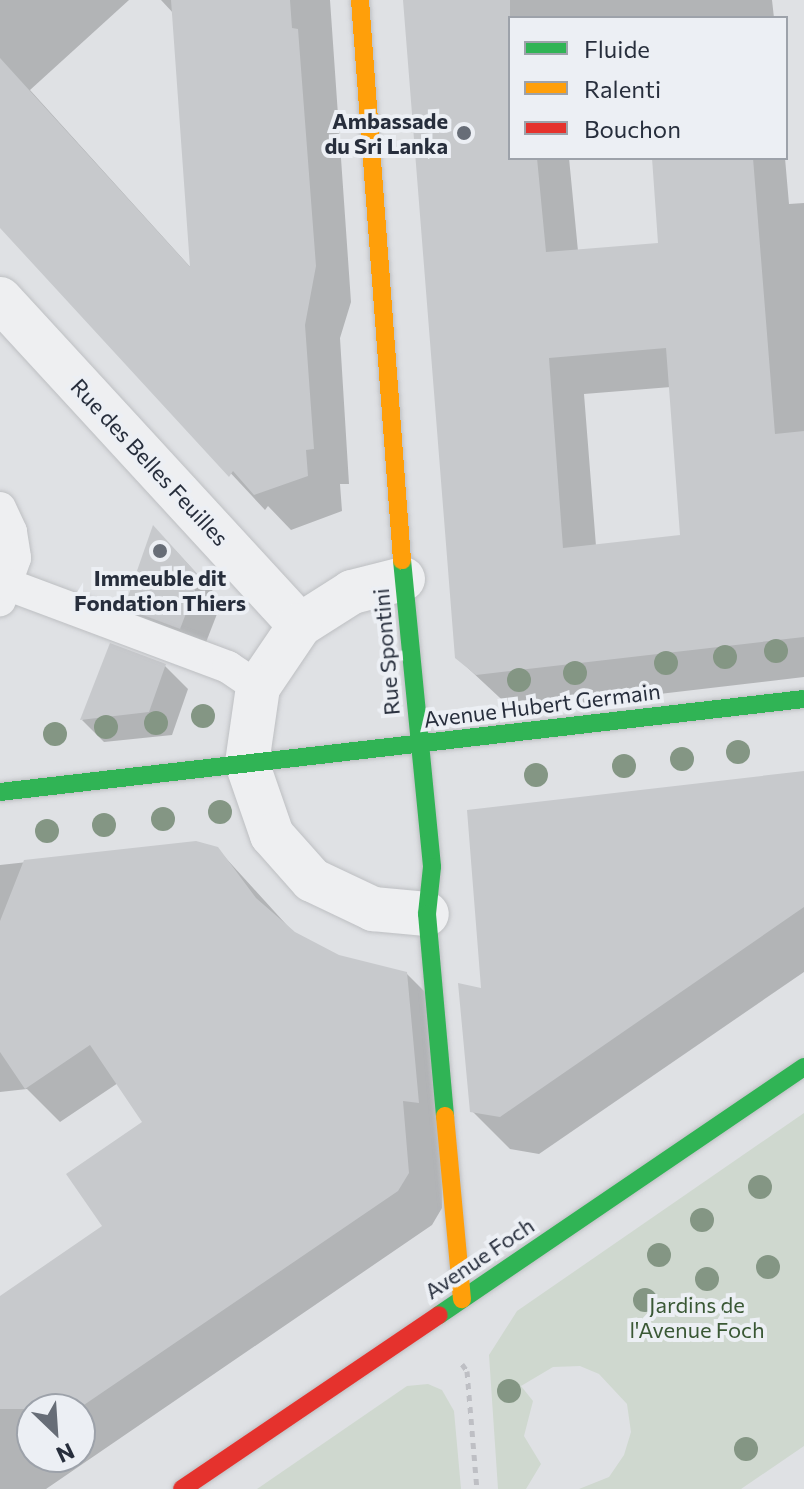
<!DOCTYPE html>
<style>
body{margin:0}
#map{position:relative;width:804px;height:1489px;overflow:hidden;background:#dfe1e4;font-family:Commissioner,sans-serif}
div>[style]{position:absolute}
.green>*{inset:0;background:#cfd8cf}
.shadow>*{inset:0;background:#0003}
.building>*{inset:0;background:#c7c9cc}
.path>*{height:5px;margin-top:-2.5px;transform-origin:0;background:repeating-linear-gradient(90deg,#bebfc4 0 6px,transparent 0 12px)}
.roads{filter:drop-shadow(0 0 2px #bdbfc2) drop-shadow(0 0 2px #bdbfc2)}
.lane>*{height:32px;margin:-16px;padding:0 16px;transform-origin:16px;border-radius:16px;background:#eeeff1}
.street>*{height:44px;margin:-22px;padding:0 22px;transform-origin:22px;border-radius:22px;background:#eeeff1}
.fast>*{height:18px;margin:-9px;padding:0 9px;transform-origin:9px;border-radius:9px;background:#30b455}
.slow>*{height:18px;margin:-9px;padding:0 9px;transform-origin:9px;border-radius:9px;background:#ff9f0a}
.jam>*{height:18px;margin:-9px;padding:0 9px;transform-origin:9px;border-radius:9px;background:#e5322d}
.trees>*{width:24px;height:24px;margin:-12px;border-radius:50%;background:#849684}
.dots>*{width:22px;height:22px;translate:-50% -50%;box-sizing:border-box;border:4px solid #eceff4;border-radius:50%}
span{translate:-50% -50%;white-space:nowrap;text-align:center;line-height:1.15;-webkit-text-stroke:8px #eceff4;paint-order:stroke}
.poi-label{font-size:22px;color:#272e3c;font-weight:700}
.right{translate:-100% -50%;text-align:right}
.street-label{font-size:22px;color:#272e3c}
.park-label{font-size:22px;color:#3a5835}
.legend{position:absolute;left:508px;top:16px;width:280px;height:144px;box-sizing:border-box;background:#eceff4;border:2px solid #9da2aa;margin:0;padding:10px 14px;list-style:none;font-size:24px;color:#272e3c}
.legend li{display:flex;align-items:center;gap:16px;height:40px}
.legend b{width:40px;border:2px solid #9da2aa}
.north{position:absolute;left:16px;top:1393px;width:80px;height:80px;box-sizing:border-box;background:#eceff4;border:2px solid #9da2aa;border-radius:50%;rotate:155deg;font-size:22px;font-weight:700;line-height:32px;text-align:center;color:#272e3c}
.north::after{content:'';display:block;margin:auto;width:28px;height:36px;background:#676d77;clip-path:polygon(50% 0,100% 100%,50% 72%,0 100%)}
</style>
<div id="map">
<div class="green">
<i style="clip-path:polygon(804px 1113px,804px 1446px,741px 1489px,579px 1489px,609px 1477px,624px 1455px,631px 1432px,627px 1404px,599px 1374px,580px 1366px,553px 1367px,521px 1386px,533px 1401px,524px 1436px,541px 1464px,526px 1489px,498px 1489px,489px 1355px,517px 1311px)"></i>
<i style="clip-path:polygon(428px 1384px,442px 1390px,454px 1411px,461px 1489px,257px 1489px,407px 1386px)"></i>
</div>
<div class="shadow">
<i style="clip-path:polygon(0 0,129px 0,30px 90px,192px 269px,174px 14px,161px 0,330px 0,351px 302px,340px 338px,349px 484px,340px 484px,342px 511px,291px 530px,268px 506px,265px 510px,0 226px)"></i>
<i style="clip-path:polygon(evenodd,405px 0,772px 0,774px 18px,510px 18px,510px 158px,569px 158px,578px 251px,660px 245px,654px 158px,785px 158px,789px 204px,804px 203px,804px 677px,514px 711px,456px 657px,405px 0,671px 387px,682px 536px,596px 546px,584px 394px,671px 387px)"></i>
<i style="clip-path:polygon(176px 551px,222px 601px,203px 650px,149px 630px,126px 607px)"></i>
<i style="clip-path:polygon(165px 666px,188px 689px,172px 735px,104px 742px,82px 720px)"></i>
<i style="clip-path:polygon(804px 773px,804px 972px,539px 1154px,510px 1149px,472px 1111px,484px 991px)"></i>
<i style="clip-path:polygon(evenodd,202px 843px,223px 855px,294px 933px,338px 957px,406px 973px,441px 1008px,442px 1208px,432px 1225px,46px 1489px,0 1489px,0 1298px,105px 1227px,145px 1122px,118px 1083px,60px 1122px,27px 1089px,0 1092px,0 865px,202px 843px,32px 1409px,80px 1409px,80px 1457px,32px 1457px,32px 1409px)"></i>
</div>
<div class="building">
<i style="clip-path:polygon(171px 0,290px 0,292px 28px,298px 29px,316px 266px,305px 325px,314px 449px,306px 450px,308px 476px,254px 495px,233px 471px,229px 477px,0 228px,0 58px,190px 267px)"></i>
<i style="clip-path:polygon(evenodd,403px 0,510px 0,510px 158px,537px 158px,546px 252px,658px 243px,652px 158px,753px 158px,775px 434px,804px 431px,804px 637px,476px 675px,455px 658px,403px 0,666px 348px,680px 535px,563px 548px,549px 358px,666px 348px)"></i>
<i style="clip-path:polygon(153px 525px,200px 577px,180px 629px,124px 608px)"></i>
<i style="clip-path:polygon(110px 643px,166px 664px,149px 712px,80px 720px)"></i>
<i style="clip-path:polygon(804px 771px,804px 907px,500px 1117px,470px 1112px,458px 983px,481px 988px,467px 810px)"></i>
<i style="clip-path:polygon(196px 841px,218px 847px,256px 898px,295px 932px,339px 955px,407px 972px,419px 1103px,403px 1101px,409px 1173px,398px 1191px,78px 1409px,0 1409px,0 1296px,102px 1226px,66px 1174px,142px 1122px,90px 1045px,25px 1089px,0 1052px,0 921px,24px 860px)"></i>
</div>
<div class="path">
<i style="left:462px;top:1364px;width:9px;rotate:54deg"></i>
<i style="left:467px;top:1371px;width:118px;rotate:85.2deg"></i>
</div>
<div class="roads">
<div class="lane">
<i style="left:0;top:508px;width:26px;rotate:65deg"></i>
<i style="left:11px;top:532px;width:26px;rotate:81deg"></i>
<i style="left:15px;top:558px;width:45px;rotate:109.7deg"></i>
<i style="left:9px;top:585px;width:234px;rotate:20.5deg"></i>
<i style="left:228px;top:667px;width:36px;rotate:34deg"></i>
</div>
<div class="street">
<i style="left:0;top:299px;width:443px;rotate:47.4deg"></i>
<i style="left:403px;top:579px;width:53px;rotate:165.7deg"></i>
<i style="left:352px;top:592px;width:62px;rotate:147.6deg"></i>
<i style="left:300px;top:625px;width:75px;rotate:124.1deg"></i>
<i style="left:258px;top:687px;width:77px;rotate:98.2deg"></i>
<i style="left:247px;top:763px;width:76px;rotate:70.9deg"></i>
<i style="left:272px;top:835px;width:60px;rotate:48.4deg"></i>
<i style="left:312px;top:880px;width:68px;rotate:25.4deg"></i>
<i style="left:373px;top:909px;width:54px;rotate:5.3deg"></i>
</div>
<div class="fast">
<i style="left:402px;top:560px;width:308px;rotate:84.4deg"></i>
<i style="left:432px;top:867px;width:47px;rotate:96.1deg"></i>
<i style="left:427px;top:914px;width:203px;rotate:84.9deg"></i>
<i style="left:0;top:792px;width:809px;rotate:-6.6deg"></i>
<i style="left:439px;top:1315px;width:441px;rotate:-34.2deg"></i>
</div>
<div class="slow">
<i style="left:360px;top:0;width:562px;rotate:85.71deg"></i>
<i style="left:445px;top:1116px;width:184px;rotate:84.7deg"></i>
</div>
<div class="jam">
<i style="left:182px;top:1489px;width:310px;rotate:-34.1deg"></i>
</div>
</div>
<div class="trees">
<i style="left:776px;top:651px"></i>
<i style="left:725px;top:657px"></i>
<i style="left:666px;top:663px"></i>
<i style="left:575px;top:673px"></i>
<i style="left:519px;top:680px"></i>
<i style="left:203px;top:716px"></i>
<i style="left:156px;top:723px"></i>
<i style="left:106px;top:727px"></i>
<i style="left:55px;top:734px"></i>
<i style="left:738px;top:752px"></i>
<i style="left:682px;top:759px"></i>
<i style="left:624px;top:766px"></i>
<i style="left:536px;top:775px"></i>
<i style="left:220px;top:812px"></i>
<i style="left:163px;top:819px"></i>
<i style="left:104px;top:825px"></i>
<i style="left:47px;top:831px"></i>
<i style="left:760px;top:1187px"></i>
<i style="left:702px;top:1220px"></i>
<i style="left:659px;top:1255px"></i>
<i style="left:768px;top:1267px"></i>
<i style="left:707px;top:1279px"></i>
<i style="left:645px;top:1300px"></i>
<i style="left:509px;top:1391px"></i>
<i style="left:746px;top:1449px"></i>
</div>
<div class="dots">
<i style="left:464px;top:133px;background:#676d77"></i>
<i style="left:160px;top:551px;background:#676d77"></i>
</div>
<div class="poi-label">
<span class="right" style="left:448px;top:133px">Ambassade<br>du Sri Lanka</span>
<span style="left:160px;top:590px">Immeuble dit<br>Fondation Thiers</span>
</div>
<div class="street-label">
<span style="left:150px;top:462px;rotate:47deg">Rue des Belles Feuilles</span>
<span style="left:386px;top:652px;rotate:-95deg">Rue Spontini</span>
<span style="left:542px;top:705px;rotate:-7deg">Avenue Hubert Germain</span>
<span style="left:479px;top:1258px;rotate:-34deg">Avenue Foch</span>
</div>
<div class="park-label">
<span style="left:697px;top:1317px">Jardins de<br>l'Avenue Foch</span>
</div>
<ul class="legend">
<li><b style="height:10px;background:#30b455"></b>Fluide</li>
<li><b style="height:10px;background:#ff9f0a"></b>Ralenti</li>
<li><b style="height:10px;background:#e5322d"></b>Bouchon</li>
</ul>
<div class="north">N</div>
</div>
